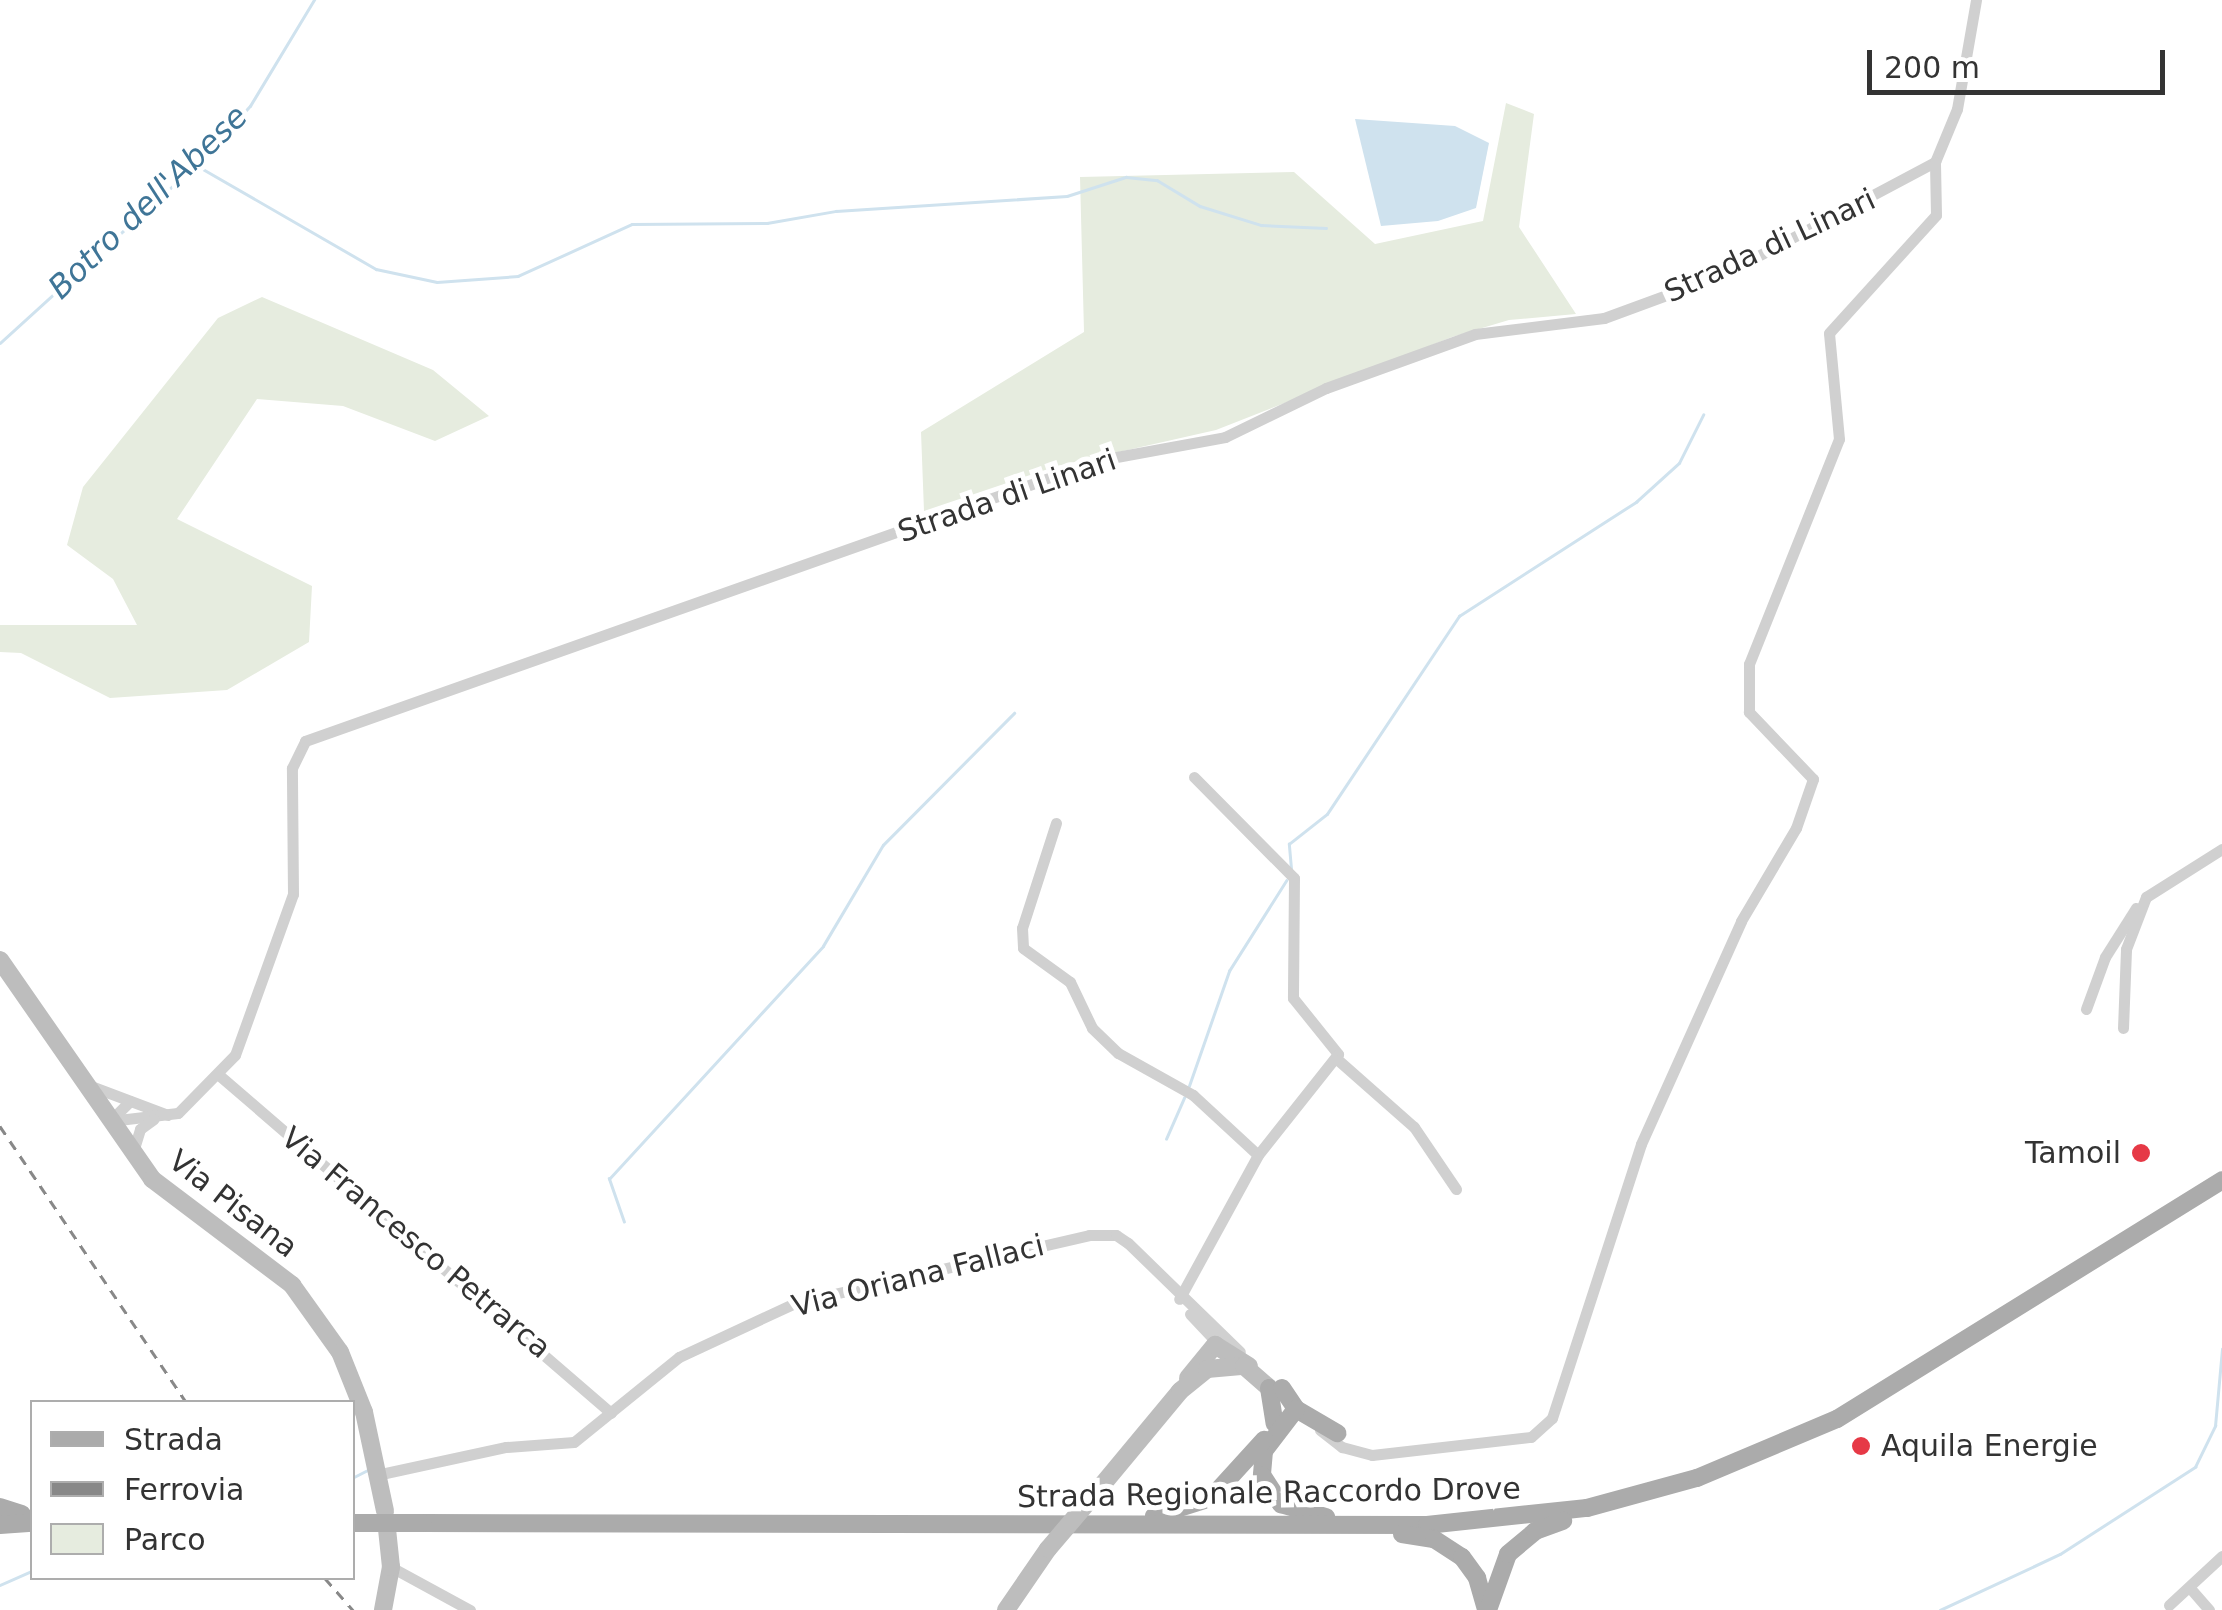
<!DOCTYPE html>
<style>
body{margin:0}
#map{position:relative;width:2222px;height:1610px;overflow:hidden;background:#fff;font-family:"DejaVu Sans",sans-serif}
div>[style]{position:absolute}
.green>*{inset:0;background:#e6ecdf}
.water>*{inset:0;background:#cfe2ee}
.stream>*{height:2.5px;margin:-1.25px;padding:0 1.25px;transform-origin:1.25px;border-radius:1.25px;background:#cfe2ee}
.street>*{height:11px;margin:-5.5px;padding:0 5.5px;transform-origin:5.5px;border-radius:5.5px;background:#d0d0d0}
.secondary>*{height:18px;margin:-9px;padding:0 9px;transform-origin:9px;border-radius:9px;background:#bdbdbd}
.primary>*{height:18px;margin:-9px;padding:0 9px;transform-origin:9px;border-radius:9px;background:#ababab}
.rail>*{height:2.5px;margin-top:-1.25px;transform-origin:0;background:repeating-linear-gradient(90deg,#888 0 10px,transparent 0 18px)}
.secondary-bridge>*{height:18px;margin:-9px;padding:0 9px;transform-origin:9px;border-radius:9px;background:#bdbdbd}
.primary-bridge>*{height:18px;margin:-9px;padding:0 9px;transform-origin:9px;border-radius:9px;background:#ababab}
.dots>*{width:28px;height:28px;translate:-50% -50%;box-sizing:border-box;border:5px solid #fff;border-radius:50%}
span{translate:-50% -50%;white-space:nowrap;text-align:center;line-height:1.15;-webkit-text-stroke:10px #fff;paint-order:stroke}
.street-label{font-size:30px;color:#333}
.poi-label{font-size:30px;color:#333}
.right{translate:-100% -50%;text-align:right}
.left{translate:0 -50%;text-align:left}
.water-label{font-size:32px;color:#3f7597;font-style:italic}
.legend{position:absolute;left:30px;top:1400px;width:325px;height:180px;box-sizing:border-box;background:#fff;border:2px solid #adadad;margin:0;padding:12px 18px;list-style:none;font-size:30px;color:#333}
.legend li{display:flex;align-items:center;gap:20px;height:50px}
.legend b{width:50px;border:2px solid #adadad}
.scale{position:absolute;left:1867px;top:50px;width:298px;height:45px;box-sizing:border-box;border:5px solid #333;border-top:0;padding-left:12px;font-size:30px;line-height:35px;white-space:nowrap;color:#333;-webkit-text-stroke:8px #fff;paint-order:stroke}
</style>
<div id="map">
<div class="green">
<i style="clip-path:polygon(1506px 103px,1534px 114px,1519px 227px,1576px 314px,1509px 320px,1452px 337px,1216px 430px,1057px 466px,924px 511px,921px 432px,1084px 332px,1080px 177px,1294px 172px,1375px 244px,1483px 221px)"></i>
<i style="clip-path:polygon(262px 297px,433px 370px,489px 416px,435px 441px,343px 406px,257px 399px,177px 519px,312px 586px,309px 642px,227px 690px,110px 698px,21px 653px,0 652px,0 625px,137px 625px,113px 579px,67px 545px,83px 487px,218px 318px)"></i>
</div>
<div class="water">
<i style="clip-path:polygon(1355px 119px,1455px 126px,1489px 143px,1476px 208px,1438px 221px,1381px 226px)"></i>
</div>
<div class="stream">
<i style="left:196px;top:165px;width:208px;rotate:30deg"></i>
<i style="left:376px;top:269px;width:62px;rotate:12deg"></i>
<i style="left:437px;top:282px;width:81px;rotate:-4.2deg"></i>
<i style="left:518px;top:276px;width:125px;rotate:-24.5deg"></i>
<i style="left:632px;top:224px;width:135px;rotate:-0.4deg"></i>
<i style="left:767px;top:223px;width:70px;rotate:-9.9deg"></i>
<i style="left:836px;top:211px;width:231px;rotate:-3.7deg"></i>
<i style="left:1067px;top:196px;width:62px;rotate:-17.9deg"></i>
<i style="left:1126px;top:177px;width:31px;rotate:6deg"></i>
<i style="left:1157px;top:180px;width:50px;rotate:31.2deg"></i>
<i style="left:1200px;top:206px;width:64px;rotate:17.3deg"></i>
<i style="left:1261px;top:225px;width:65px;rotate:2.6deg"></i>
<i style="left:0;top:343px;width:275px;rotate:-42.3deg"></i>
<i style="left:203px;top:158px;width:70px;rotate:-47.9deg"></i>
<i style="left:250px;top:106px;width:124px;rotate:-58.9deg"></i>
<i style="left:1291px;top:869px;width:25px;rotate:-95deg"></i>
<i style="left:1289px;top:844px;width:48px;rotate:-38.3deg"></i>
<i style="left:1327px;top:814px;width:238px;rotate:-56.3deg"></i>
<i style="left:1459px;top:616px;width:211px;rotate:-32.8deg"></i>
<i style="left:1636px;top:502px;width:58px;rotate:-42.2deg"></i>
<i style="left:1679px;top:463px;width:54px;rotate:-63.4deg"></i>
<i style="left:1189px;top:1086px;width:122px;rotate:-70.8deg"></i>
<i style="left:1229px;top:971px;width:107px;rotate:-57.7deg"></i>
<i style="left:1166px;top:1139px;width:45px;rotate:-66.3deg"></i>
<i style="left:624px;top:1222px;width:46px;rotate:-109.2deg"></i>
<i style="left:609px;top:1179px;width:316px;rotate:-47.4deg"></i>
<i style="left:823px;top:946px;width:117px;rotate:-59.3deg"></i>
<i style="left:883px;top:845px;width:186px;rotate:-45.2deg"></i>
<i style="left:352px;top:1478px;width:16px;rotate:-27deg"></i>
<i style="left:0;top:1585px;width:35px;rotate:-24deg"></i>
<i style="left:1940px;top:1610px;width:132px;rotate:-25deg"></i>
<i style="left:2060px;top:1554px;width:161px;rotate:-32.8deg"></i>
<i style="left:2195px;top:1467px;width:46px;rotate:-64deg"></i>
<i style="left:2215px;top:1426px;width:77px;rotate:-84.8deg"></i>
</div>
<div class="street">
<i style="left:1194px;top:777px;width:142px;rotate:45.3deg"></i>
<i style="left:1294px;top:878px;width:120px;rotate:90.5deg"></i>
<i style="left:1293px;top:998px;width:72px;rotate:51.2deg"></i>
<i style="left:1338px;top:1054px;width:129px;rotate:128.4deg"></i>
<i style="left:1056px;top:823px;width:110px;rotate:107.9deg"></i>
<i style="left:1022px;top:928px;width:20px;rotate:87deg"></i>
<i style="left:1023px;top:948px;width:58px;rotate:35.9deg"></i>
<i style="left:1070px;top:982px;width:51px;rotate:64.4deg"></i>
<i style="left:1092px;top:1028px;width:36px;rotate:44deg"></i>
<i style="left:1118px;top:1053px;width:86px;rotate:29.2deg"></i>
<i style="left:1193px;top:1095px;width:88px;rotate:42.7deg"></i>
<i style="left:1258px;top:1155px;width:164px;rotate:118.7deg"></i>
<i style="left:2086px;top:1009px;width:55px;rotate:-69.9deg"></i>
<i style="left:2105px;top:957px;width:58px;rotate:-57.7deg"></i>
<i style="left:2123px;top:1028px;width:79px;rotate:-87.8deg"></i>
<i style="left:2126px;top:949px;width:56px;rotate:-69deg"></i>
<i style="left:2146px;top:897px;width:90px;rotate:-32.3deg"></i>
<i style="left:1338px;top:1060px;width:101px;rotate:41.4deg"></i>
<i style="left:1414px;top:1127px;width:75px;rotate:55.9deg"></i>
<i style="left:220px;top:1076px;width:516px;rotate:40.76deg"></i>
<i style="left:88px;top:1085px;width:85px;rotate:20.6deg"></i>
<i style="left:130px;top:1101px;width:28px;rotate:135deg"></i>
<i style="left:110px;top:1121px;width:68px;rotate:-6.7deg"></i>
<i style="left:178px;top:1113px;width:81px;rotate:-45.5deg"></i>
<i style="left:235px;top:1055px;width:171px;rotate:-70.2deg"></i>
<i style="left:293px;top:894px;width:126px;rotate:-90.5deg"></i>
<i style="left:292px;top:768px;width:30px;rotate:-64deg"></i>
<i style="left:305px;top:741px;width:843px;rotate:-19.47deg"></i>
<i style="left:1100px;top:460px;width:127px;rotate:-10.4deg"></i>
<i style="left:1225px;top:437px;width:112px;rotate:-25.9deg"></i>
<i style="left:1326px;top:388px;width:158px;rotate:-19.9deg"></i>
<i style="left:1475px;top:334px;width:130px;rotate:-7.1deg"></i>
<i style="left:1604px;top:318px;width:130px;rotate:-20.2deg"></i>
<i style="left:1726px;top:273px;width:237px;rotate:-28deg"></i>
<i style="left:1935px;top:162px;width:57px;rotate:-67.5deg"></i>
<i style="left:1957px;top:109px;width:111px;rotate:-80.1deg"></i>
<i style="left:133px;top:1152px;width:24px;rotate:-73deg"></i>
<i style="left:140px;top:1129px;width:17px;rotate:-36deg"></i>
<i style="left:1190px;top:1314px;width:47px;rotate:46.7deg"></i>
<i style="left:1320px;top:1430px;width:28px;rotate:38deg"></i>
<i style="left:1342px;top:1447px;width:31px;rotate:15deg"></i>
<i style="left:1372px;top:1455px;width:160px;rotate:-6.5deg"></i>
<i style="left:1531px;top:1437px;width:28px;rotate:-42deg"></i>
<i style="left:1552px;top:1418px;width:288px;rotate:-72deg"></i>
<i style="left:1641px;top:1144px;width:244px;rotate:-65.8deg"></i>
<i style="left:1741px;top:921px;width:108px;rotate:-59.4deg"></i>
<i style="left:1796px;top:828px;width:52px;rotate:-70.9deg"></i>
<i style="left:1813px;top:779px;width:93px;rotate:-133.7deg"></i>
<i style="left:1749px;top:712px;width:48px;rotate:-90deg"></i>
<i style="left:1749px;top:664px;width:242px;rotate:-68.2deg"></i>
<i style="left:1839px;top:439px;width:106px;rotate:-95.4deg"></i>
<i style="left:1829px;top:333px;width:159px;rotate:-47.8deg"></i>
<i style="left:1936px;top:215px;width:53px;rotate:-91.1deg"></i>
<i style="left:381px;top:1474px;width:128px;rotate:-12.2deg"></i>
<i style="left:506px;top:1447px;width:68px;rotate:-4.2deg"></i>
<i style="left:574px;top:1442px;width:135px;rotate:-39deg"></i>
<i style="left:679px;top:1357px;width:128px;rotate:-25deg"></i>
<i style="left:795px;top:1303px;width:302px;rotate:-13deg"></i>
<i style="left:1089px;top:1235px;width:27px"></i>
<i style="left:1116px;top:1235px;width:14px;rotate:34deg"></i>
<i style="left:1128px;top:1243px;width:156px;rotate:44.2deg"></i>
<i style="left:391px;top:1567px;width:90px;rotate:28.6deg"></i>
<i style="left:2190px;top:1588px;width:29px;rotate:49deg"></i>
<i style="left:2169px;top:1605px;width:72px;rotate:-42.8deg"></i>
</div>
<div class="secondary">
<i style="left:0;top:960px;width:267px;rotate:55.2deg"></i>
<i style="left:152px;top:1179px;width:176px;rotate:37.1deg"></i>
<i style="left:292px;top:1285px;width:82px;rotate:54.4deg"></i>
<i style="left:340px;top:1352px;width:65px;rotate:68.2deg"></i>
<i style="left:364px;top:1412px;width:101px;rotate:78deg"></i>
<i style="left:1188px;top:1378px;width:43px;rotate:-50.7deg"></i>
<i style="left:1215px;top:1345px;width:40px;rotate:32deg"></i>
<i style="left:1088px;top:1502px;width:144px;rotate:-50.3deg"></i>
<i style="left:1180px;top:1391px;width:35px;rotate:-39deg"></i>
<i style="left:1207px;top:1369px;width:37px;rotate:-5deg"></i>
<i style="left:1244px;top:1366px;width:33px;rotate:41deg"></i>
<i style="left:383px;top:1610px;width:44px;rotate:-79.5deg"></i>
<i style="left:391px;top:1567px;width:36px;rotate:-96deg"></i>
<i style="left:1006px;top:1610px;width:74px;rotate:-55.5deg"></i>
</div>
<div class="primary">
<i style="left:1269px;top:1388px;width:36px;rotate:81deg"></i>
<i style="left:1282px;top:1388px;width:25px;rotate:56deg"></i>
<i style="left:1296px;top:1409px;width:48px;rotate:30.3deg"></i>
<i style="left:1296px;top:1409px;width:53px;rotate:127.3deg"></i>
<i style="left:1264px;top:1451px;width:24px;rotate:95deg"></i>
<i style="left:1262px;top:1475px;width:35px;rotate:57deg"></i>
<i style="left:1281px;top:1504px;width:47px;rotate:16.1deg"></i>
<i style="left:0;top:1507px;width:23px;rotate:18deg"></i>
<i style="left:1154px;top:1516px;width:60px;rotate:-17.5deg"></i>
<i style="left:1211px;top:1498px;width:79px;rotate:-47.6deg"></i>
<i style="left:423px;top:1523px;width:1004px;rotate:0.11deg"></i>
<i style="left:1427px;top:1525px;width:161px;rotate:-6.1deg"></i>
<i style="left:1587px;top:1508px;width:114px;rotate:-15.3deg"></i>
<i style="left:1697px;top:1478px;width:152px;rotate:-22.9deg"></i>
<i style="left:1837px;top:1419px;width:453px;rotate:-31.8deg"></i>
<i style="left:0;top:1525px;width:32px;rotate:-4deg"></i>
<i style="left:1402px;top:1534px;width:32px;rotate:9deg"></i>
<i style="left:1434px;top:1539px;width:33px;rotate:33deg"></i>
<i style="left:1462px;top:1557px;width:26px;rotate:54deg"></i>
<i style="left:1477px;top:1578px;width:33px;rotate:74deg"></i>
<i style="left:1488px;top:1610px;width:59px;rotate:-70.3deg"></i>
<i style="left:1508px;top:1554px;width:35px;rotate:-40deg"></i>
<i style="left:1535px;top:1531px;width:30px;rotate:-20deg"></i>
</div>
<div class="rail">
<i style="left:0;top:1126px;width:333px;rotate:56deg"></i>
<i style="left:325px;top:1578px;width:43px;rotate:48.8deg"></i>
</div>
<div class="secondary-bridge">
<i style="left:1048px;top:1549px;width:62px;rotate:-49.6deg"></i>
</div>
<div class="primary-bridge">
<i style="left:352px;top:1523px;width:71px"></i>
</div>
<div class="dots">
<i style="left:2141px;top:1153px;background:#e63946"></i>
<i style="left:1861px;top:1446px;background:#e63946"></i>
</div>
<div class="street-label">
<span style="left:1770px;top:246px;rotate:-25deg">Strada di Linari</span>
<span style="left:1007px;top:496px;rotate:-19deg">Strada di Linari</span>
<span style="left:233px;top:1204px;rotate:38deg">Via Pisana</span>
<span style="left:416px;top:1243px;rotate:40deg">Via Francesco Petrarca</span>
<span style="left:918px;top:1276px;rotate:-14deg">Via Oriana Fallaci</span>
<span style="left:1269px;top:1493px;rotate:-1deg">Strada Regionale Raccordo Drove</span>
</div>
<div class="poi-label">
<span class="right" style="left:2121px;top:1153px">Tamoil</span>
<span class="left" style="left:1881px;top:1446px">Aquila Energie</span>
</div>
<div class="water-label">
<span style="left:148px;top:202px;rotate:-44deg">Botro dell'Abese</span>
</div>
<ul class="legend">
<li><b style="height:12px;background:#ababab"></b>Strada</li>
<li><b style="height:12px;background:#888"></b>Ferrovia</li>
<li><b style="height:28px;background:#e6ecdf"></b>Parco</li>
</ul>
<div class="scale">200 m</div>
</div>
